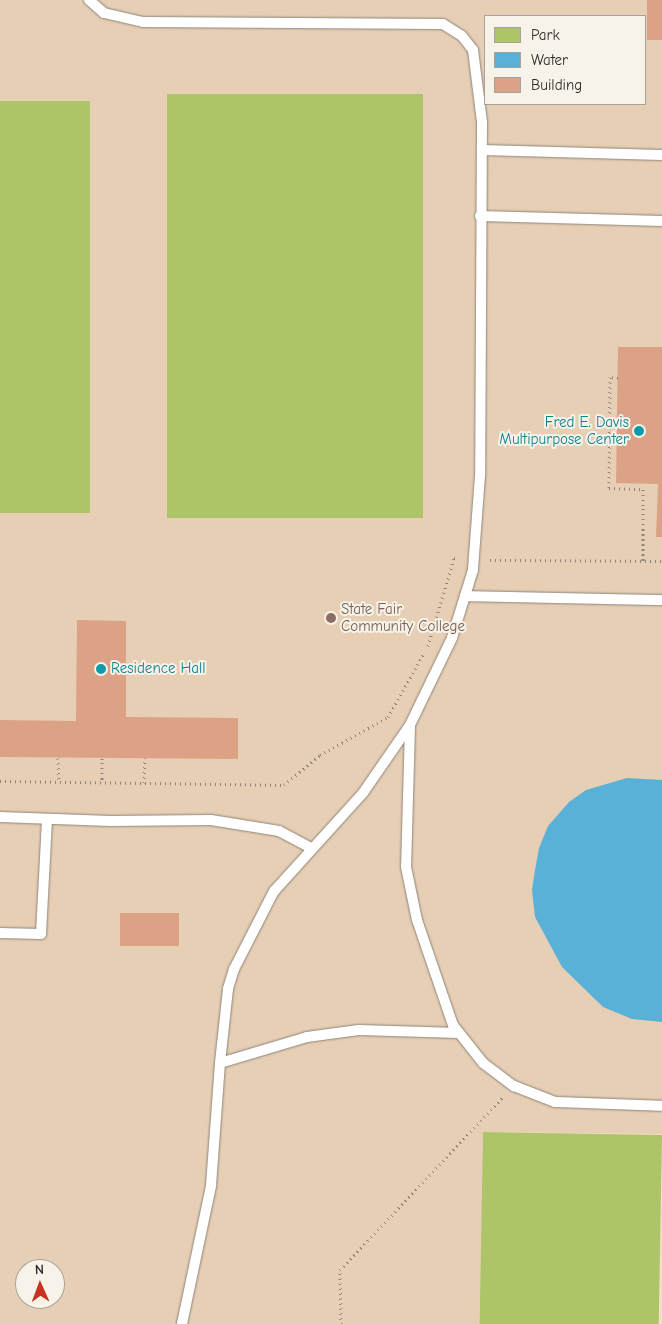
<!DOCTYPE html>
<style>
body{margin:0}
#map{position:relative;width:662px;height:1324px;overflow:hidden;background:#f2dfc4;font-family:"Comic Neue",sans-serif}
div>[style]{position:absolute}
.built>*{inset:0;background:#e7cfb6}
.green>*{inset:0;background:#adc469;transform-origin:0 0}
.water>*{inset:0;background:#5ab1d7}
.building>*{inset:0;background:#dba286;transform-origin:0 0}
.path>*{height:3px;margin-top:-1.5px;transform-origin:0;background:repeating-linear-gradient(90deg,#8e8578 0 1px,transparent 0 5px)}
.roads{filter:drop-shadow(0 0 1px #8e8578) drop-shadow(0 0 1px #8e8578)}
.lane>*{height:10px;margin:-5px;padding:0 5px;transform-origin:5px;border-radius:5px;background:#fff}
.dots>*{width:14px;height:14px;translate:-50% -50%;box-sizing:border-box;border:2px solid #f7f3e8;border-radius:50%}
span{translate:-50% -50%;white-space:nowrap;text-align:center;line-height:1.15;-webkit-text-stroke:4px #f7f3e8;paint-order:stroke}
.culture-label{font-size:15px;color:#0d838f}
.right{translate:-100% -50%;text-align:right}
.left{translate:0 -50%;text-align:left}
.education-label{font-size:15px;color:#785e54}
.legend{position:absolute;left:484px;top:15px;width:162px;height:90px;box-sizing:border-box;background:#f7f3e8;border:1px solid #a5a39c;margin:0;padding:6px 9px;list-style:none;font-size:15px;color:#2b2b2b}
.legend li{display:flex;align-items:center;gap:10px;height:25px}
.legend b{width:25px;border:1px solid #a5a39c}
.north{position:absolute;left:15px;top:1259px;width:50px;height:50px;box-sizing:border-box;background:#f7f3e8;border:1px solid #a5a39c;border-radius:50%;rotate:358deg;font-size:14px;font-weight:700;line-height:20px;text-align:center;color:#2b2b2b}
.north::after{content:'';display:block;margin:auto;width:18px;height:22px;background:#c8321e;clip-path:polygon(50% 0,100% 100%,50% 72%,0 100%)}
</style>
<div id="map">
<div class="built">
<i style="clip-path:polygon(evenodd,0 0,662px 0,662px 1134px,483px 1132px,481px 1324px,0 1324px,0 0,486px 16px,646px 16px,646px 104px,486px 104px,486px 16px,0 0,25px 1269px,55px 1269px,55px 1299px,25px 1299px,25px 1269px)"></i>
</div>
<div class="green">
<i style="left:167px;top:94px;width:256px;height:424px"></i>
<i style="left:0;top:101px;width:90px;height:412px"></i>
<i style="left:483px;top:1132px;width:179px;height:192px;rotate:1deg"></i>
</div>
<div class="water">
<i style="clip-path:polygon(627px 778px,662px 780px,662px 1022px,632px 1019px,603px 1007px,562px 967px,535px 917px,532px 890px,535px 870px,539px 848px,548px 826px,569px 802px,586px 790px)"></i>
</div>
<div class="building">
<i style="left:647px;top:0;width:15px;height:40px"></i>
<i style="clip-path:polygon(618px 347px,662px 347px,662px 537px,656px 537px,658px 484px,616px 483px)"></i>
<i style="clip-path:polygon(77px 620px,126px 621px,126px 717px,238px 718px,238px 759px,0 757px,0 720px,76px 721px)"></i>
<i style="left:179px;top:913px;width:33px;height:59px;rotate:90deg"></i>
</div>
<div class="path">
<i style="left:618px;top:378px;width:8px;rotate:-173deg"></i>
<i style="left:610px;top:377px;width:111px;rotate:90.5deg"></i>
<i style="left:609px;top:488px;width:34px;rotate:2deg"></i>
<i style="left:643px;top:489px;width:72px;rotate:90deg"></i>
<i style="left:490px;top:560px;width:172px;rotate:0.3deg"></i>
<i style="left:428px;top:646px;width:92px;rotate:-73.5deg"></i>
<i style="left:454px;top:558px;width:5px;rotate:11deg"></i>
<i style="left:58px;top:758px;width:24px;rotate:88deg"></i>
<i style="left:102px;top:758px;width:24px;rotate:90deg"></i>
<i style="left:0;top:781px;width:284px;rotate:0.8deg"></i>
<i style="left:284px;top:785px;width:47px;rotate:-39.8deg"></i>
<i style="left:320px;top:755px;width:78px;rotate:-29.2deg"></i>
<i style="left:388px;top:717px;width:73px;rotate:-60.6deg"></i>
<i style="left:144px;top:783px;width:25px;rotate:-88deg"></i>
<i style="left:341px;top:1324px;width:54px;rotate:-91.1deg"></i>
<i style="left:340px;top:1270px;width:238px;rotate:-46.7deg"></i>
</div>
<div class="roads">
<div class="lane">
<i style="left:89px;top:0;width:20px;rotate:41deg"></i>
<i style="left:104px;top:13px;width:40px;rotate:13deg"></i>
<i style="left:143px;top:22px;width:300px;rotate:0.4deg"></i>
<i style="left:443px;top:24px;width:22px;rotate:32deg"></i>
<i style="left:462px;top:36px;width:18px;rotate:52deg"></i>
<i style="left:473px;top:50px;width:73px;rotate:82.9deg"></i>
<i style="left:482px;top:122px;width:354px;rotate:90.3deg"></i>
<i style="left:480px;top:476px;width:94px;rotate:94.3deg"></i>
<i style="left:473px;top:570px;width:71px;rotate:107.2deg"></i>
<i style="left:452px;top:638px;width:97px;rotate:115.8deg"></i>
<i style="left:410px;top:725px;width:83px;rotate:124.7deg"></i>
<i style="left:363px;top:793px;width:132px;rotate:132.2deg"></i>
<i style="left:274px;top:891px;width:88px;rotate:117.1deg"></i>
<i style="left:234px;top:969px;width:21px;rotate:107deg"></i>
<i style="left:228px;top:989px;width:74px;rotate:96.2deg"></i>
<i style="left:220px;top:1063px;width:123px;rotate:94.2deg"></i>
<i style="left:211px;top:1186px;width:141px;rotate:101.9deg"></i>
<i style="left:482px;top:150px;width:180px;rotate:1.6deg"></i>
<i style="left:480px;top:216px;width:182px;rotate:1.6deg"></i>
<i style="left:465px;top:596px;width:197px;rotate:1.2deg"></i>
<i style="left:410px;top:726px;width:141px;rotate:91.6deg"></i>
<i style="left:406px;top:867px;width:54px;rotate:78.3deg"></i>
<i style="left:417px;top:920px;width:111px;rotate:71.1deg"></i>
<i style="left:453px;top:1025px;width:48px;rotate:51.7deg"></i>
<i style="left:483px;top:1063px;width:39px;rotate:37deg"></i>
<i style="left:514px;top:1086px;width:44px;rotate:21.3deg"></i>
<i style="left:555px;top:1102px;width:107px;rotate:2.1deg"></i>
<i style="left:0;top:817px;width:111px;rotate:2.1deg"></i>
<i style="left:111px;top:821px;width:100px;rotate:-0.6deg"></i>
<i style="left:211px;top:820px;width:69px;rotate:9.2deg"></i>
<i style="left:279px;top:831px;width:36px;rotate:28deg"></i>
<i style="left:0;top:933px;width:41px;rotate:1.4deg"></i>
<i style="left:41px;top:934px;width:115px;rotate:-87deg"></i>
<i style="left:220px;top:1063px;width:91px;rotate:-16.6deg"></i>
<i style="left:307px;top:1037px;width:52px;rotate:-7.7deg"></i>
<i style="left:359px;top:1030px;width:99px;rotate:1.7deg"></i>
</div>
</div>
<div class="dots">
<i style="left:639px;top:431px;background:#0f9aa8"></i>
<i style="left:331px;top:618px;background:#8d6e63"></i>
<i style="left:101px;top:669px;background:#0f9aa8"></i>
</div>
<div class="culture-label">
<span class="right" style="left:629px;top:431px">Fred E. Davis<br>Multipurpose Center</span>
<span class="left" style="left:111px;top:669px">Residence Hall</span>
</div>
<div class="education-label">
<span class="left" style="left:341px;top:618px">State Fair<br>Community College</span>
</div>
<ul class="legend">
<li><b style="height:14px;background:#adc469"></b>Park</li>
<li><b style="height:14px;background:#5ab1d7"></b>Water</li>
<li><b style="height:14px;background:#dba286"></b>Building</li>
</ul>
<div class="north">N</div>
</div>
